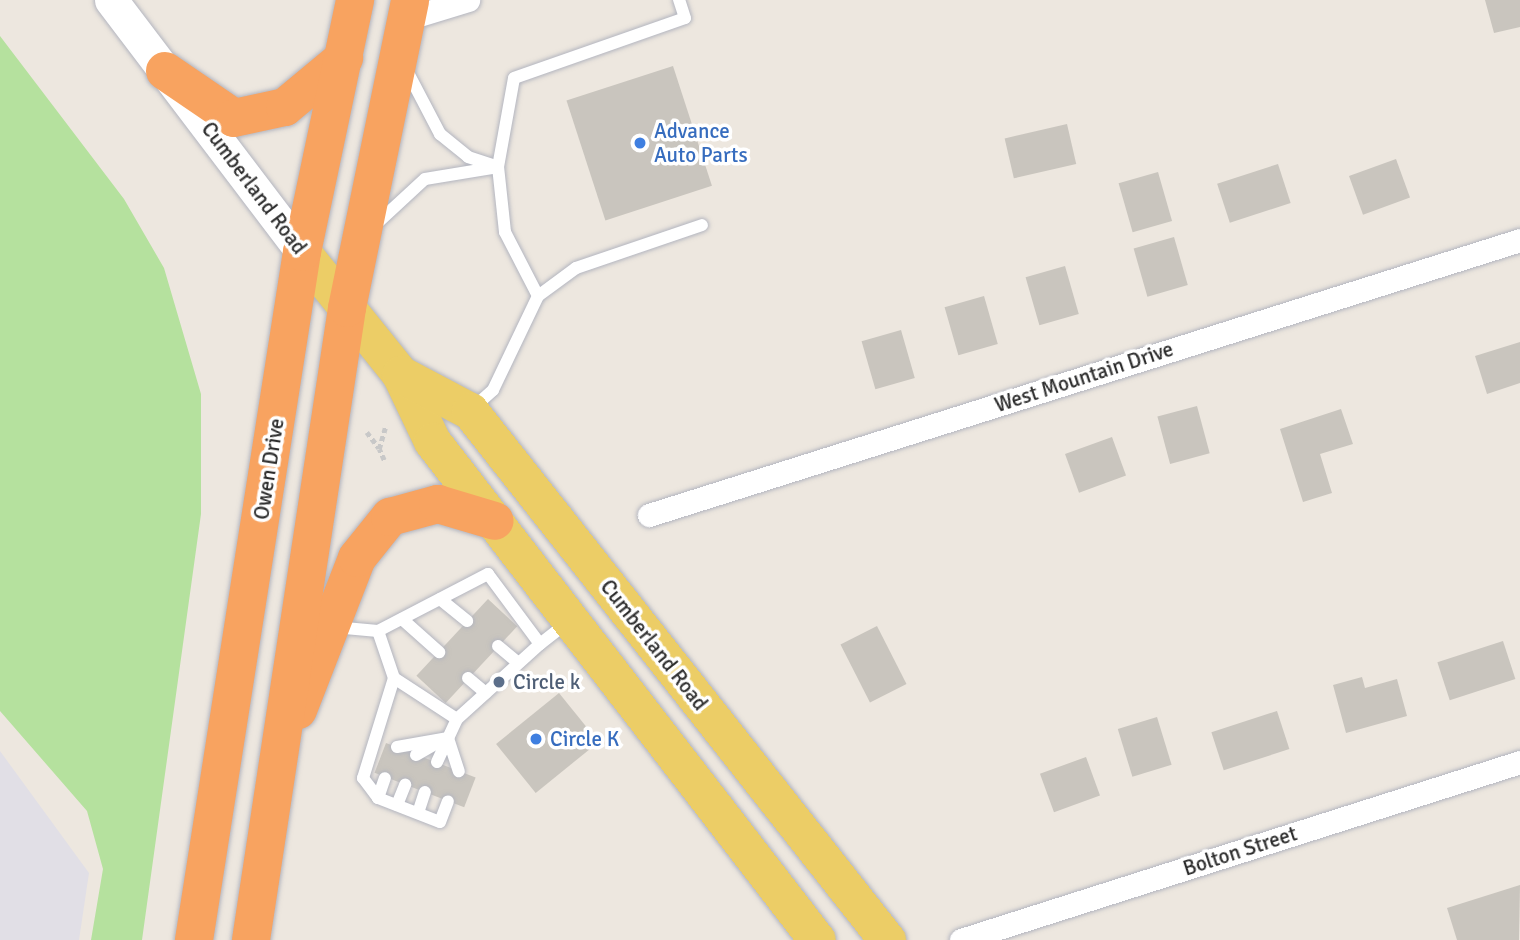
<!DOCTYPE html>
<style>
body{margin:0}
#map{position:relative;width:1520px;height:940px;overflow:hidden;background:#ede7df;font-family:Signika,sans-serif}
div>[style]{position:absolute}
.industrial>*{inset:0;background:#e1dfe6}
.green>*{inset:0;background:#b5e19e}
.building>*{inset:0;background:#c9c5be;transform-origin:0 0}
.path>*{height:4.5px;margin-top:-2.25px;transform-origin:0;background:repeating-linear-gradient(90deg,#c8c8c8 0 5px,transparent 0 8.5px)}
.roads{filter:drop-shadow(0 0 2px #b3b5bf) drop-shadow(0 0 2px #b3b5bf)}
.lane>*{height:12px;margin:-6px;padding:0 6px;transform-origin:6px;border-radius:6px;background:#fff}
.street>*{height:23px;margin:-11.5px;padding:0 11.5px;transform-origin:11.5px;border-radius:11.5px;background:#fff}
.secondary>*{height:33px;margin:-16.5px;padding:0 16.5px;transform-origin:16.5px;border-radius:16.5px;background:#fff}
.primary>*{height:37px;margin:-18.5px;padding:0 18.5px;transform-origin:18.5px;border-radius:18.5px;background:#eccd66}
.highway>*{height:38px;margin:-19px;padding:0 19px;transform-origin:19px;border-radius:19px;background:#f8a360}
.dots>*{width:19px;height:19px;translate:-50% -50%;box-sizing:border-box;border:4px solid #fff;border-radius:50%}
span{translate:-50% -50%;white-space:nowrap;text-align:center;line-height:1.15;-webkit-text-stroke:7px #fff;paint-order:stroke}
.shop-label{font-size:21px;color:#366cbe}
.left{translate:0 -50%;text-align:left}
.street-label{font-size:21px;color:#2c2c2c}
.service-label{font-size:21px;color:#4e5e75}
</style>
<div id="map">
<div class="industrial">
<i style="clip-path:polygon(0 751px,89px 873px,79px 940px,0 940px)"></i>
</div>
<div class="green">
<i style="clip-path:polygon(0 36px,124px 199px,164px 268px,201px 394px,201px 514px,142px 940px,91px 940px,103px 869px,87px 811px,0 711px)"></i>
</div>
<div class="building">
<i style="clip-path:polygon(1485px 0,1520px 0,1520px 27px,1494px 33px)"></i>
<i style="left:673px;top:66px;width:126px;height:112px;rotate:72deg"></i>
<i style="left:1067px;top:124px;width:41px;height:64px;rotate:77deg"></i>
<i style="left:1396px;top:159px;width:41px;height:50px;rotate:70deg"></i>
<i style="left:1278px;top:164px;width:41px;height:64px;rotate:72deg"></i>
<i style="left:1158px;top:172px;width:51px;height:41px;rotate:74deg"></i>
<i style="left:1174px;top:237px;width:50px;height:42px;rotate:74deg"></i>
<i style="left:1065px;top:266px;width:50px;height:41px;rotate:74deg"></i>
<i style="left:984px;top:296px;width:50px;height:41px;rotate:74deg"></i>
<i style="left:901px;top:330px;width:50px;height:41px;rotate:74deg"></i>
<i style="clip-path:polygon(1520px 342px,1520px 383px,1487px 394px,1475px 356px)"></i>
<i style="left:1197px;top:406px;width:49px;height:41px;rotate:75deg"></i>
<i style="clip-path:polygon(1341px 409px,1353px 444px,1320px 454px,1332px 493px,1303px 502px,1280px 429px)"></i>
<i style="left:1112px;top:437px;width:41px;height:50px;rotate:70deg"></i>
<i style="left:488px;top:599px;width:40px;height:105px;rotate:43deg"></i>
<i style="left:877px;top:626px;width:65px;height:41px;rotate:63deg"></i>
<i style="left:1503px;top:641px;width:40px;height:69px;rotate:72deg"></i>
<i style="clip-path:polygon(1362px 677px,1365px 688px,1397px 679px,1407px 716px,1346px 733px,1333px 685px)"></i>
<i style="left:559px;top:693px;width:63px;height:81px;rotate:51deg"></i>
<i style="left:1277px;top:711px;width:40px;height:69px;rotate:72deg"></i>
<i style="left:1157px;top:717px;width:50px;height:41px;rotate:73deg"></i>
<i style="left:386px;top:743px;width:96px;height:32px;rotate:21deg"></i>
<i style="left:1086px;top:757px;width:41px;height:49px;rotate:70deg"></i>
<i style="clip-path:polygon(1520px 885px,1519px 940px,1457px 940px,1447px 908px)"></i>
</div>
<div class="path">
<i style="left:367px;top:432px;width:20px;rotate:53deg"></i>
<i style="left:384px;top:460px;width:12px;rotate:-114deg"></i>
<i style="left:379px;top:449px;width:25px;rotate:-74deg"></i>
</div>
<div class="roads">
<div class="lane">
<i style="left:405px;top:67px;width:76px;rotate:62.4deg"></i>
<i style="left:440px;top:134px;width:36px;rotate:39deg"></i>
<i style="left:468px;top:157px;width:28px;rotate:18deg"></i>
<i style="left:374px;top:226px;width:69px;rotate:-42.7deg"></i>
<i style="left:425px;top:179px;width:74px;rotate:-9.3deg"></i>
<i style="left:538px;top:296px;width:47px;rotate:-36.4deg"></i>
<i style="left:576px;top:268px;width:133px;rotate:-18.8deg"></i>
<i style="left:473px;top:408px;width:27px;rotate:-42deg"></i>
<i style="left:493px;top:390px;width:104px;rotate:-64.4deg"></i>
<i style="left:538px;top:296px;width:72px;rotate:-117.3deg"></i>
<i style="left:505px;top:232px;width:65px;rotate:-96.1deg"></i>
<i style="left:498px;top:167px;width:90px;rotate:-79.8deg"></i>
<i style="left:514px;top:78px;width:181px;rotate:-19.3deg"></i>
<i style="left:685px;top:18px;width:19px;rotate:-108deg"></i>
<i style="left:440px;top:599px;width:35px;rotate:39deg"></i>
<i style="left:402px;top:619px;width:50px;rotate:41.7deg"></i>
<i style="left:334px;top:627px;width:44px;rotate:5.2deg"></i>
<i style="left:378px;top:631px;width:124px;rotate:-27.4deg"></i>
<i style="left:488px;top:574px;width:87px;rotate:53.4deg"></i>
<i style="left:540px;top:644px;width:34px;rotate:-38deg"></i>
<i style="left:378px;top:631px;width:50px;rotate:71.2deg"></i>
<i style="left:394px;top:678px;width:75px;rotate:33.1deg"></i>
<i style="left:457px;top:719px;width:112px;rotate:-42.1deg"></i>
<i style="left:498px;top:646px;width:26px;rotate:40deg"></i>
<i style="left:394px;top:678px;width:105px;rotate:107.2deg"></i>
<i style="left:363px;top:778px;width:25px;rotate:53deg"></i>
<i style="left:378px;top:798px;width:66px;rotate:21.2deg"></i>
<i style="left:440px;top:822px;width:22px;rotate:-69deg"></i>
<i style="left:468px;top:678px;width:23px;rotate:40deg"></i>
<i style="left:448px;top:738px;width:35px;rotate:72deg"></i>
<i style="left:397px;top:747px;width:52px;rotate:-10deg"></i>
<i style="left:416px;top:755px;width:22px;rotate:-30deg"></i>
<i style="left:437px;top:762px;width:47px;rotate:-65.1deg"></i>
<i style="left:378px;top:798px;width:21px;rotate:-71deg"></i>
<i style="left:397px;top:805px;width:22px;rotate:-68deg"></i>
<i style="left:418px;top:813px;width:22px;rotate:-72deg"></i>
</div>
<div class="street">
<i style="left:406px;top:19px;width:65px;rotate:-17deg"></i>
<i style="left:649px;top:515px;width:913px;rotate:-17.52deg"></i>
<i style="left:961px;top:940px;width:587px;rotate:-17.66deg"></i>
</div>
<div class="secondary">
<i style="left:111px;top:0;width:316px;rotate:52.8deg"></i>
</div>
<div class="primary">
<i style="left:302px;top:252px;width:156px;rotate:51.2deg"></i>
<i style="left:400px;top:374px;width:74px;rotate:64.5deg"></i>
<i style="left:432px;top:441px;width:630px;rotate:52.35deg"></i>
<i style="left:400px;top:374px;width:79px;rotate:27.9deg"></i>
<i style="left:470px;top:411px;width:674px;rotate:51.75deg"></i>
</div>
<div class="highway">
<i style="left:165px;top:71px;width:83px;rotate:34.3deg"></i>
<i style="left:234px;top:118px;width:52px;rotate:-12.2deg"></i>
<i style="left:285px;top:107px;width:77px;rotate:-39.7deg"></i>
<i style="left:298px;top:710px;width:163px;rotate:-68.8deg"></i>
<i style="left:357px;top:558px;width:53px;rotate:-51.2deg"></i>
<i style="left:390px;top:517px;width:50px;rotate:-15.2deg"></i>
<i style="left:438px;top:504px;width:59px;rotate:16.6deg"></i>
<i style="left:194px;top:940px;width:696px;rotate:-81.08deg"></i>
<i style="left:302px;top:252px;width:258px;rotate:-78.1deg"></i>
<i style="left:251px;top:940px;width:639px;rotate:-81.36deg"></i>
<i style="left:347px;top:308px;width:314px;rotate:-78.4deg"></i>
</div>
</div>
<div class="dots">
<i style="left:640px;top:143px;background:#3f7fe0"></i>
<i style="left:499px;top:682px;background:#5c6f8a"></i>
<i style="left:536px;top:739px;background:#3f7fe0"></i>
</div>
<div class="shop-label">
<span class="left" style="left:654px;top:143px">Advance<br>Auto Parts</span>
<span class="left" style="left:550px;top:739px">Circle K</span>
</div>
<div class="street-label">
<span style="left:254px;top:188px;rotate:53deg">Cumberland Road</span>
<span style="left:1084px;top:377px;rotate:-18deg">West Mountain Drive</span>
<span style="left:269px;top:469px;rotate:-81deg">Owen Drive</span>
<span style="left:654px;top:645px;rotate:52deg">Cumberland Road</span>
<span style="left:1240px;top:851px;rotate:-18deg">Bolton Street</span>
</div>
<div class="service-label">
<span class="left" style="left:513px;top:682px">Circle k</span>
</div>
</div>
